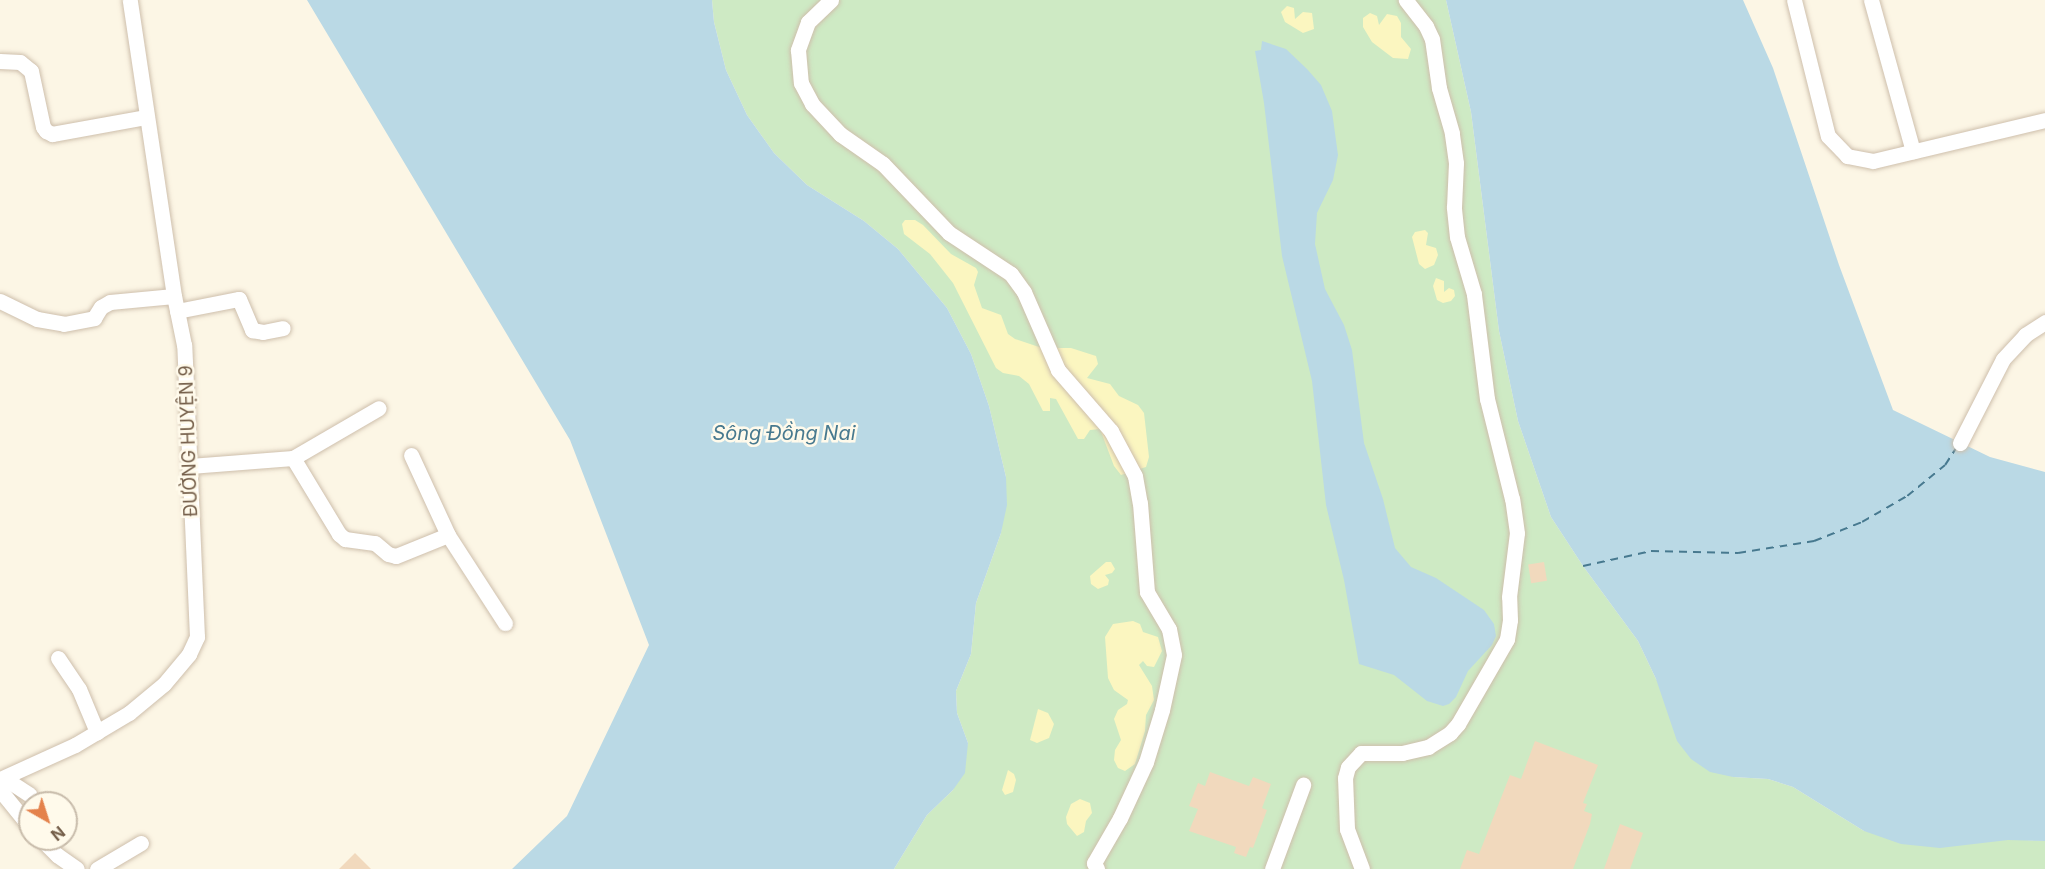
<!DOCTYPE html>
<meta charset="utf-8">
<style>
body{margin:0}
#map{position:relative;width:2045px;height:869px;overflow:hidden;background:#fcf6e5;font-family:Inter,sans-serif}
div>[style]{position:absolute}
.green>*{inset:0;background:#ceeac4}
.sand>*{inset:0;background:#fbf6c0}
.water>*{inset:0;background:#bad9e5}
.ferry>*{height:1.5px;margin-top:-0.75px;transform-origin:0;background:repeating-linear-gradient(90deg,#47798f 0 8px,transparent 0 14px)}
.building>*{inset:0;background:#f1d9bd;transform-origin:0 0}
.roads{filter:drop-shadow(0 0 2px #cebfac) drop-shadow(0 0 2px #cebfac)}
.minor>*{height:15px;margin:-7.5px;padding:0 7.5px;transform-origin:7.5px;border-radius:7.5px;background:#fff}
span{translate:-50% -50%;white-space:nowrap;text-align:center;line-height:1.15;-webkit-text-stroke:5px #fffaeb;paint-order:stroke}
.street-label{font-size:18px;color:#755f4a}
.water-label{font-size:20px;color:#47798f;font-style:italic}
.north{position:absolute;left:18px;top:791px;width:60px;height:60px;box-sizing:border-box;background:#fffaeb;border:2px solid #c8bcab;border-radius:50%;rotate:141deg;font-size:16px;font-weight:700;line-height:24px;text-align:center;color:#755f4a}
.north::after{content:'';display:block;margin:auto;width:21px;height:27px;background:#e4824c;clip-path:polygon(50% 0,100% 100%,50% 72%,0 100%)}
</style>
<div id="map">
<div class="green">
<i style="clip-path:polygon(712px 0,1446px 0,1471px 112px,1499px 331px,1518px 421px,1551px 517px,1583px 566px,1638px 641px,1656px 679px,1733px 777px,1768px 779px,1793px 787px,1864px 831px,2045px 841px,2045px 869px,894px 869px,927px 815px,953px 790px,968px 743px,957px 713px,956px 691px,971px 654px,976px 603px,1001px 533px,1006px 477px,989px 406px,971px 354px,947px 308px,898px 249px,864px 221px,807px 185px,774px 153px,747px 115px,726px 70px,714px 22px)"></i>
</div>
<div class="sand">
<i style="clip-path:polygon(1287px 6px,1294px 8px,1295px 19px,1303px 12px,1312px 13px,1314px 29px,1303px 33px,1285px 22px,1281px 12px)"></i>
<i style="clip-path:polygon(1370px 13px,1377px 16px,1379px 25px,1387px 14px,1397px 16px,1401px 23px,1401px 37px,1411px 49px,1408px 59px,1393px 58px,1372px 42px,1363px 27px,1363px 18px)"></i>
<i style="clip-path:polygon(905px 220px,915px 220px,923px 225px,951px 254px,976px 268px,978px 272px,974px 285px,982px 308px,1001px 315px,1008px 334px,1015px 339px,1042px 348px,1071px 348px,1096px 356px,1098px 364px,1087px 378px,1110px 384px,1119px 396px,1138px 405px,1144px 413px,1149px 457px,1146px 467px,1121px 475px,1114px 466px,1100px 429px,1090px 430px,1084px 439px,1078px 439px,1056px 399px,1050px 398px,1050px 411px,1043px 411px,1029px 384px,1019px 376px,1003px 373px,996px 368px,953px 283px,930px 254px,904px 234px,902px 224px)"></i>
<i style="clip-path:polygon(1425px 230px,1428px 233px,1426px 245px,1436px 248px,1438px 255px,1434px 265px,1425px 269px,1419px 264px,1412px 237px,1415px 232px)"></i>
<i style="clip-path:polygon(1436px 278px,1444px 281px,1444px 292px,1449px 288px,1454px 290px,1455px 296px,1451px 301px,1443px 303px,1437px 300px,1433px 286px)"></i>
<i style="clip-path:polygon(1106px 562px,1111px 562px,1115px 569px,1112px 573px,1105px 575px,1109px 580px,1108px 585px,1098px 589px,1091px 584px,1090px 576px)"></i>
<i style="clip-path:polygon(1133px 621px,1140px 624px,1143px 632px,1158px 637px,1162px 651px,1154px 667px,1147px 666px,1143px 661px,1139px 665px,1152px 686px,1154px 700px,1146px 715px,1145px 731px,1135px 764px,1125px 771px,1118px 768px,1114px 760px,1115px 750px,1121px 740px,1114px 719px,1118px 710px,1127px 704px,1128px 700px,1114px 690px,1108px 678px,1105px 637px,1113px 624px)"></i>
<i style="clip-path:polygon(1038px 709px,1048px 713px,1054px 724px,1049px 738px,1037px 743px,1030px 740px)"></i>
<i style="clip-path:polygon(1008px 770px,1014px 774px,1016px 780px,1013px 792px,1005px 795px,1002px 790px)"></i>
<i style="clip-path:polygon(1080px 799px,1090px 803px,1092px 813px,1086px 821px,1084px 832px,1077px 836px,1067px 824px,1066px 817px,1071px 804px)"></i>
</div>
<div class="water">
<i style="clip-path:polygon(307px 0,712px 0,714px 22px,726px 70px,747px 115px,774px 153px,807px 185px,864px 221px,898px 249px,947px 308px,971px 354px,989px 406px,1006px 477px,1007px 505px,1001px 533px,976px 603px,971px 654px,956px 691px,957px 713px,968px 743px,965px 773px,953px 790px,927px 815px,894px 869px,512px 869px,567px 816px,649px 645px,570px 440px)"></i>
<i style="clip-path:polygon(1446px 0,1743px 0,1773px 68px,1839px 265px,1893px 410px,1990px 457px,2045px 472px,2045px 841px,2008px 840px,1940px 848px,1901px 844px,1864px 831px,1793px 787px,1768px 779px,1733px 777px,1710px 772px,1691px 759px,1677px 741px,1656px 679px,1638px 641px,1583px 566px,1551px 517px,1518px 421px,1499px 331px,1471px 112px)"></i>
<i style="clip-path:polygon(1262px 41px,1286px 49px,1307px 69px,1321px 85px,1332px 111px,1338px 155px,1333px 180px,1317px 213px,1315px 244px,1325px 289px,1344px 325px,1352px 350px,1364px 443px,1383px 499px,1395px 548px,1411px 567px,1436px 578px,1484px 610px,1494px 624px,1496px 636px,1492px 645px,1468px 671px,1456px 697px,1449px 704px,1443px 706px,1427px 701px,1394px 675px,1359px 664px,1344px 580px,1326px 505px,1312px 381px,1282px 256px,1264px 103px,1255px 51px,1261px 50px)"></i>
</div>
<div class="ferry">
<i style="left:1583px;top:566px;width:70px;rotate:-12.4deg"></i>
<i style="left:1651px;top:551px;width:87px;rotate:1.3deg"></i>
<i style="left:1738px;top:553px;width:77px;rotate:-9deg"></i>
<i style="left:1814px;top:541px;width:52px;rotate:-21.6deg"></i>
<i style="left:1862px;top:522px;width:52px;rotate:-30deg"></i>
<i style="left:1907px;top:496px;width:49px;rotate:-39.2deg"></i>
<i style="left:1945px;top:465px;width:20px;rotate:-57deg"></i>
</div>
<div class="building">
<i style="left:1544px;top:562px;width:19px;height:16px;rotate:81deg"></i>
<i style="clip-path:polygon(1535px 741px,1598px 765px,1583px 803px,1587px 804px,1584px 811px,1592px 814px,1590px 824px,1573px 869px,1460px 869px,1467px 850px,1479px 854px,1510px 775px,1521px 779px)"></i>
<i style="clip-path:polygon(1210px 772px,1249px 786px,1253px 777px,1271px 784px,1262px 808px,1267px 810px,1253px 848px,1250px 847px,1246px 857px,1234px 853px,1236px 847px,1189px 831px,1198px 809px,1189px 806px,1198px 783px,1205px 786px)"></i>
<i style="clip-path:polygon(1620px 824px,1643px 833px,1630px 869px,1604px 869px)"></i>
<i style="clip-path:polygon(355px 853px,371px 869px,339px 869px)"></i>
</div>
<div class="roads">
<div class="minor">
<i style="left:831px;top:0;width:32px;rotate:136deg"></i>
<i style="left:808px;top:22px;width:30px;rotate:110deg"></i>
<i style="left:798px;top:50px;width:33px;rotate:85deg"></i>
<i style="left:801px;top:83px;width:24px;rotate:62deg"></i>
<i style="left:812px;top:104px;width:41px;rotate:47deg"></i>
<i style="left:840px;top:134px;width:52px;rotate:34.9deg"></i>
<i style="left:883px;top:164px;width:95px;rotate:46.3deg"></i>
<i style="left:949px;top:233px;width:74px;rotate:33.5deg"></i>
<i style="left:1011px;top:274px;width:22px;rotate:54deg"></i>
<i style="left:1024px;top:292px;width:85px;rotate:66.4deg"></i>
<i style="left:1058px;top:370px;width:81px;rotate:49deg"></i>
<i style="left:1111px;top:431px;width:51px;rotate:61.9deg"></i>
<i style="left:1135px;top:476px;width:27px;rotate:80deg"></i>
<i style="left:1140px;top:503px;width:89px;rotate:85.5deg"></i>
<i style="left:1147px;top:592px;width:43px;rotate:59.3deg"></i>
<i style="left:1169px;top:629px;width:26px;rotate:79deg"></i>
<i style="left:1174px;top:655px;width:56px;rotate:102.3deg"></i>
<i style="left:1162px;top:710px;width:54px;rotate:107.1deg"></i>
<i style="left:1146px;top:762px;width:62px;rotate:114.9deg"></i>
<i style="left:1120px;top:818px;width:52px;rotate:120deg"></i>
<i style="left:1094px;top:863px;width:7px;rotate:63deg"></i>
<i style="left:1794px;top:0;width:140px;rotate:76deg"></i>
<i style="left:1828px;top:136px;width:28px;rotate:46deg"></i>
<i style="left:1847px;top:156px;width:26px;rotate:11deg"></i>
<i style="left:1873px;top:161px;width:177px;rotate:-13.4deg"></i>
<i style="left:1871px;top:0;width:157px;rotate:74.5deg"></i>
<i style="left:0;top:61px;width:20px;rotate:3deg"></i>
<i style="left:20px;top:62px;width:14px;rotate:39deg"></i>
<i style="left:31px;top:71px;width:57px;rotate:77.9deg"></i>
<i style="left:43px;top:127px;width:5px;rotate:53deg"></i>
<i style="left:46px;top:131px;width:7px;rotate:27deg"></i>
<i style="left:52px;top:134px;width:96px;rotate:-10.3deg"></i>
<i style="left:0;top:301px;width:41px;rotate:25.9deg"></i>
<i style="left:37px;top:319px;width:27px;rotate:10deg"></i>
<i style="left:64px;top:324px;width:31px;rotate:-11deg"></i>
<i style="left:94px;top:318px;width:13px;rotate:-58deg"></i>
<i style="left:101px;top:307px;width:10px;rotate:-29deg"></i>
<i style="left:110px;top:302px;width:64px;rotate:-5.4deg"></i>
<i style="left:177px;top:311px;width:63px;rotate:-11deg"></i>
<i style="left:239px;top:299px;width:34px;rotate:67deg"></i>
<i style="left:252px;top:330px;width:11px;rotate:10deg"></i>
<i style="left:263px;top:332px;width:20px;rotate:-11deg"></i>
<i style="left:1960px;top:443px;width:94px;rotate:-62.9deg"></i>
<i style="left:2003px;top:359px;width:33px;rotate:-47deg"></i>
<i style="left:2025px;top:335px;width:24px;rotate:-33deg"></i>
<i style="left:293px;top:458px;width:89px;rotate:58.8deg"></i>
<i style="left:339px;top:534px;width:8px;rotate:40deg"></i>
<i style="left:345px;top:539px;width:30px;rotate:8deg"></i>
<i style="left:375px;top:543px;width:17px;rotate:40deg"></i>
<i style="left:388px;top:554px;width:8px;rotate:14deg"></i>
<i style="left:396px;top:556px;width:56px;rotate:-22deg"></i>
<i style="left:448px;top:535px;width:88px;rotate:-114.8deg"></i>
<i style="left:190px;top:466px;width:103px;rotate:-4.4deg"></i>
<i style="left:293px;top:458px;width:99px;rotate:-30.2deg"></i>
<i style="left:448px;top:535px;width:105px;rotate:57.1deg"></i>
<i style="left:58px;top:658px;width:37px;rotate:56deg"></i>
<i style="left:79px;top:689px;width:47px;rotate:67.3deg"></i>
<i style="left:4px;top:778px;width:30px;rotate:33deg"></i>
<i style="left:0;top:779px;width:82px;rotate:-24.4deg"></i>
<i style="left:75px;top:745px;width:63px;rotate:-30.7deg"></i>
<i style="left:129px;top:713px;width:45px;rotate:-39.6deg"></i>
<i style="left:164px;top:684px;width:39px;rotate:-50deg"></i>
<i style="left:189px;top:654px;width:19px;rotate:-65deg"></i>
<i style="left:197px;top:637px;width:292px;rotate:-92.5deg"></i>
<i style="left:184px;top:345px;width:50px;rotate:-101.5deg"></i>
<i style="left:174px;top:296px;width:299px;rotate:-98.5deg"></i>
<i style="left:0;top:790px;width:48px;rotate:51deg"></i>
<i style="left:41px;top:839px;width:23px;rotate:45deg"></i>
<i style="left:57px;top:855px;width:24px;rotate:35deg"></i>
<i style="left:97px;top:869px;width:51px;rotate:-30.6deg"></i>
<i style="left:1272px;top:869px;width:90px;rotate:-69.7deg"></i>
<i style="left:1362px;top:869px;width:43px;rotate:-110.6deg"></i>
<i style="left:1347px;top:829px;width:51px;rotate:-92.2deg"></i>
<i style="left:1345px;top:778px;width:11px;rotate:-75deg"></i>
<i style="left:1348px;top:767px;width:19px;rotate:-47deg"></i>
<i style="left:1361px;top:753px;width:41px"></i>
<i style="left:1402px;top:753px;width:27px;rotate:-13deg"></i>
<i style="left:1428px;top:747px;width:26px;rotate:-32deg"></i>
<i style="left:1450px;top:733px;width:12px;rotate:-48deg"></i>
<i style="left:1458px;top:724px;width:98px;rotate:-60deg"></i>
<i style="left:1507px;top:639px;width:19px;rotate:-81deg"></i>
<i style="left:1510px;top:620px;width:23px;rotate:-92deg"></i>
<i style="left:1509px;top:597px;width:64px;rotate:-82.9deg"></i>
<i style="left:1517px;top:533px;width:34px;rotate:-98deg"></i>
<i style="left:1512px;top:499px;width:103px;rotate:-104deg"></i>
<i style="left:1487px;top:399px;width:106px;rotate:-97.1deg"></i>
<i style="left:1474px;top:294px;width:59px;rotate:-106.6deg"></i>
<i style="left:1457px;top:237px;width:30px;rotate:-96deg"></i>
<i style="left:1454px;top:207px;width:44px;rotate:-87.4deg"></i>
<i style="left:1456px;top:163px;width:30px;rotate:-98deg"></i>
<i style="left:1452px;top:133px;width:47px;rotate:-106.1deg"></i>
<i style="left:1439px;top:88px;width:49px;rotate:-98.1deg"></i>
<i style="left:1432px;top:39px;width:14px;rotate:-115deg"></i>
<i style="left:1426px;top:26px;width:33px;rotate:-128deg"></i>
</div>
</div>
<div class="street-label">
<span style="left:189px;top:441px;rotate:-92deg">ĐƯỜNG HUYỆN 9</span>
</div>
<div class="water-label">
<span style="left:784px;top:433px">Sông Đồng Nai</span>
</div>
<div class="north">N</div>
</div>
